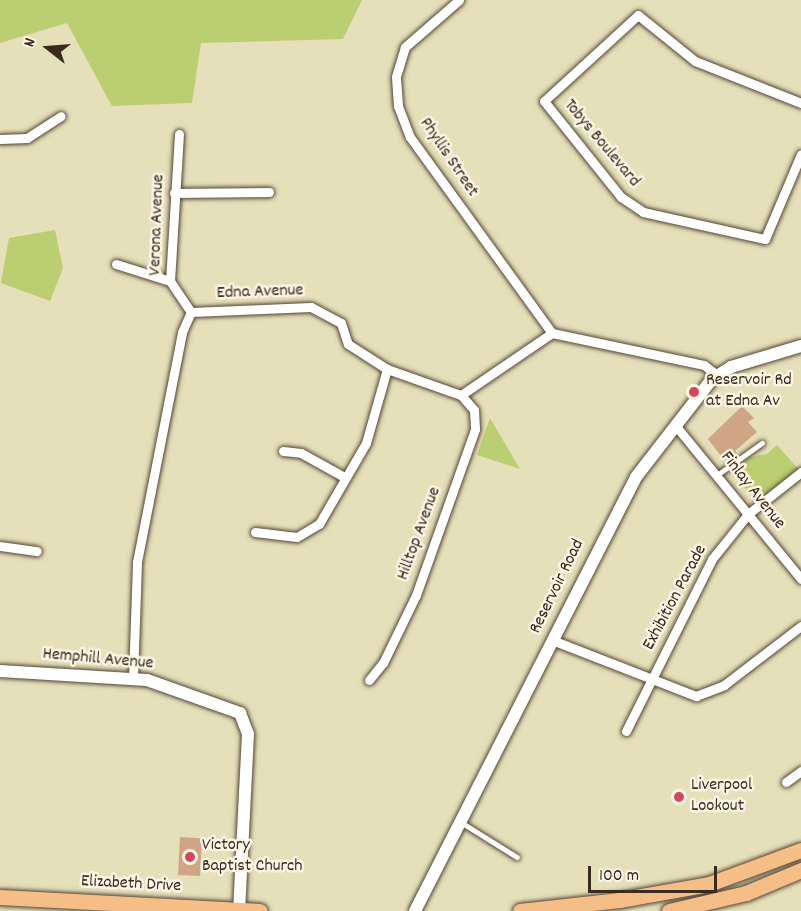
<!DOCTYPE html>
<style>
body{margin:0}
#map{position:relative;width:801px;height:911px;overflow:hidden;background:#e5dfba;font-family:Dekko,sans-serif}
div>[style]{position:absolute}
.green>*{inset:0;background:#bbce71}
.building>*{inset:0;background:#d0a585;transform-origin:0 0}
.roads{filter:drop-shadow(0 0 2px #544535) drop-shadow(0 0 2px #544535)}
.service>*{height:4.5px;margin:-2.25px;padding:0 2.25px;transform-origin:2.25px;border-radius:2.25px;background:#fff}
.minor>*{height:9px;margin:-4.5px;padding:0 4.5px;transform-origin:4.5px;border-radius:4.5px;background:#fff}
.tertiary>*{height:12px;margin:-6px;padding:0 6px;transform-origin:6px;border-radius:6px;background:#fff}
.primary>*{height:15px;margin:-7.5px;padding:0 7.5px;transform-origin:7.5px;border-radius:7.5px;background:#f6be87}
.dots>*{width:16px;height:16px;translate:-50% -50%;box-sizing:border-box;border:3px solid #fcf5e5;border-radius:50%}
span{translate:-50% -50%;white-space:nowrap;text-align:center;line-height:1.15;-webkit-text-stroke:5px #fcf5e5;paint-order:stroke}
.street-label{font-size:18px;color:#3b2a1e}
.poi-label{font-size:18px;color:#3b2a1e}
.left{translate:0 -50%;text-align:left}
.north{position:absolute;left:18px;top:18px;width:60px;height:60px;-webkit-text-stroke:4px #fcf5e5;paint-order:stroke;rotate:287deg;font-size:16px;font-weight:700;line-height:24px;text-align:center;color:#3b2a1e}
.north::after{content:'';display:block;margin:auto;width:21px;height:27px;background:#3b2a1e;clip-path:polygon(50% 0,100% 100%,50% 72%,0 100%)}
.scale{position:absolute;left:588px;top:866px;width:129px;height:27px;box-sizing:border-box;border:3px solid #3b2a1e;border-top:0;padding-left:8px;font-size:18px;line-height:21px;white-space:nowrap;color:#3b2a1e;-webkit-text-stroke:4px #fcf5e5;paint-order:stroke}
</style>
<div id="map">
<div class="green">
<i style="clip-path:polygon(0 0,362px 0,343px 39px,201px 43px,192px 103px,112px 106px,67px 23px,0 43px)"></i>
<i style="clip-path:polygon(55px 230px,63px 268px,50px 301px,1px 283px,9px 238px)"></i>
<i style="clip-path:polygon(490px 418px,520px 469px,477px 455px)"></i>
<i style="clip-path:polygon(777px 445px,800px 471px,756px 502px,732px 472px,747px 458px,767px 454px)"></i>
</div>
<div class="building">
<i style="clip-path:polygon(742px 406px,754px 418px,748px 422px,757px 432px,735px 451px,737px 453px,724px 460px,708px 439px)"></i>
<i style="left:180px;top:837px;width:22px;height:38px;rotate:3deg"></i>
</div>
<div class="roads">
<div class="service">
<i style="left:717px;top:475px;width:55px;rotate:-35.4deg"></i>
<i style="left:461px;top:822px;width:66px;rotate:32deg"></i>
</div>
<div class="minor">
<i style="left:459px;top:0;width:72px;rotate:139deg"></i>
<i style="left:405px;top:47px;width:31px;rotate:107deg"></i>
<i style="left:396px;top:77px;width:29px;rotate:86deg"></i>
<i style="left:398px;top:106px;width:33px;rotate:69deg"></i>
<i style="left:410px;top:137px;width:242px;rotate:54.1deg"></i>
<i style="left:801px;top:103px;width:114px;rotate:-158.4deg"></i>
<i style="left:695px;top:61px;width:73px;rotate:-141.1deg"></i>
<i style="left:638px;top:15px;width:127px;rotate:137.5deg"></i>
<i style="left:544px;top:101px;width:123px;rotate:51.3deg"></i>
<i style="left:621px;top:197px;width:27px;rotate:34deg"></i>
<i style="left:643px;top:212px;width:125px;rotate:12.5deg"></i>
<i style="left:765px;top:239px;width:92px;rotate:-67deg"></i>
<i style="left:179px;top:134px;width:147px;rotate:93.5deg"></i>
<i style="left:170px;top:281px;width:37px;rotate:56deg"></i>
<i style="left:0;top:139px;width:27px;rotate:-2deg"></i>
<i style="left:27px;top:138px;width:40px;rotate:-32.9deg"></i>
<i style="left:174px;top:193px;width:95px;rotate:-0.6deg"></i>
<i style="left:116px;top:264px;width:57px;rotate:17.5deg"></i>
<i style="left:191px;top:312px;width:120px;rotate:-2.4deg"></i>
<i style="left:311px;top:307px;width:34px;rotate:28deg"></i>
<i style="left:341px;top:323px;width:22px;rotate:72deg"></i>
<i style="left:348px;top:344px;width:46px;rotate:32.7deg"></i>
<i style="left:387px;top:369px;width:78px;rotate:19.4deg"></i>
<i style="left:461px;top:395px;width:110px;rotate:-34.3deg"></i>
<i style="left:552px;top:333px;width:155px;rotate:11.9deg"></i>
<i style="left:704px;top:365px;width:16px;rotate:38deg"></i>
<i style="left:675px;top:425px;width:199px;rotate:50.7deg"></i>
<i style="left:283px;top:451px;width:18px;rotate:6deg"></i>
<i style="left:301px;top:453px;width:51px;rotate:29.1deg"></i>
<i style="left:255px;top:532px;width:42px;rotate:6.8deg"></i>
<i style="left:297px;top:537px;width:26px;rotate:-31deg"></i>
<i style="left:319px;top:524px;width:94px;rotate:-59.9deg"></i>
<i style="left:366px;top:443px;width:77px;rotate:-74.2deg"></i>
<i style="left:0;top:546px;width:37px;rotate:8deg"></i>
<i style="left:552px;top:640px;width:155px;rotate:21.3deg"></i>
<i style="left:696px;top:696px;width:30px;rotate:-21deg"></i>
<i style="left:724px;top:685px;width:97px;rotate:-37.5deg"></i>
<i style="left:133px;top:678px;width:116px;rotate:-88deg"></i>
<i style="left:137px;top:562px;width:234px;rotate:-78.9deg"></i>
<i style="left:182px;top:332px;width:22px;rotate:-66deg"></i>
<i style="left:369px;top:680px;width:22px;rotate:-51deg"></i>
<i style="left:383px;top:663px;width:76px;rotate:-64.1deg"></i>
<i style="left:416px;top:595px;width:176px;rotate:-70.4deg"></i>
<i style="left:475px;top:429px;width:19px;rotate:-93deg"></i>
<i style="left:474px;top:410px;width:20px;rotate:-131deg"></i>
<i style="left:626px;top:731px;width:192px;rotate:-63.4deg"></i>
<i style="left:712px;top:559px;width:58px;rotate:-51.3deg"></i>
<i style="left:748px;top:514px;width:68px;rotate:-38.4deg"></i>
<i style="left:786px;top:782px;width:19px;rotate:-36deg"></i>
</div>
<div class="tertiary">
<i style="left:0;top:671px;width:147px;rotate:3.5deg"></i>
<i style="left:147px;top:680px;width:99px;rotate:19.5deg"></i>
<i style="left:240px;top:713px;width:22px;rotate:69deg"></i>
<i style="left:248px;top:734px;width:176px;rotate:92.9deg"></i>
<i style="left:415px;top:911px;width:487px;rotate:-63deg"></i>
<i style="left:636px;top:477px;width:124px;rotate:-52.2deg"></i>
<i style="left:712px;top:379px;width:22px;rotate:-32deg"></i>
<i style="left:731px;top:367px;width:73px;rotate:-16.7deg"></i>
</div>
<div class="primary">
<i style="left:0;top:897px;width:260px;rotate:3.1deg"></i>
<i style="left:520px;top:911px;width:100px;rotate:-6.3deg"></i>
<i style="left:619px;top:900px;width:91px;rotate:-10.1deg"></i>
<i style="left:709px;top:884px;width:98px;rotate:-20.3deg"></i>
<i style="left:669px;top:911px;width:79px;rotate:-13.2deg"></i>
<i style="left:746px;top:893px;width:60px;rotate:-22.7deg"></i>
</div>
</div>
<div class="dots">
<i style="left:694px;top:392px;background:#d1495b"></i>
<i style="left:679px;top:797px;background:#d1495b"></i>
<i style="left:190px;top:857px;background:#d1495b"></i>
</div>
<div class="street-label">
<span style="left:601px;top:144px;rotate:50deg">Tobys Boulevard</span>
<span style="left:448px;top:158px;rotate:56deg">Phyllis Street</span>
<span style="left:158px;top:225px;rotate:-88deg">Verona Avenue</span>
<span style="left:260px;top:293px;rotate:-2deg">Edna Avenue</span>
<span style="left:752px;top:491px;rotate:52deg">Finlay Avenue</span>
<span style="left:420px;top:534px;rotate:-70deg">Hilltop Avenue</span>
<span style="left:558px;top:587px;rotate:-64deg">Reservoir Road</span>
<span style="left:676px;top:598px;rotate:-62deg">Exhibition Parade</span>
<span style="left:98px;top:660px;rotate:5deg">Hemphill Avenue</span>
<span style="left:131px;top:885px;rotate:3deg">Elizabeth Drive</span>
</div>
<div class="poi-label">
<span class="left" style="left:706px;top:392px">Reservoir Rd<br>at Edna Av</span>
<span class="left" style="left:691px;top:797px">Liverpool<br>Lookout</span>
<span class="left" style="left:202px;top:857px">Victory<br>Baptist Church</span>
</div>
<div class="north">N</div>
<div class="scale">100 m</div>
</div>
